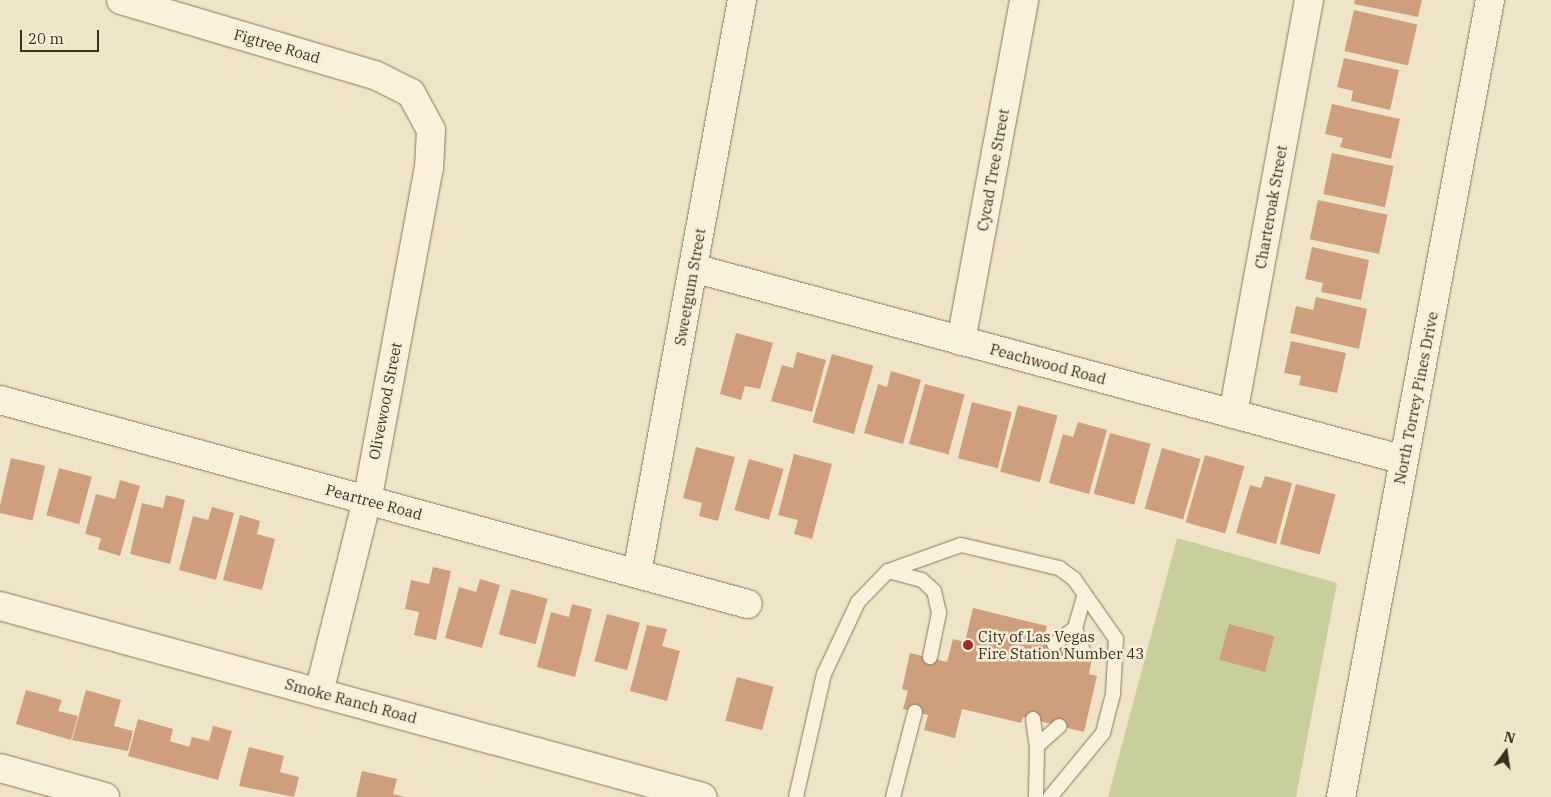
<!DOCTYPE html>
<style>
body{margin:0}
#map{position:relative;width:1551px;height:797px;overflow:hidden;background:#f0e4c8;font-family:"IBM Plex Serif",serif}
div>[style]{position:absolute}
.green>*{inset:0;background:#c9cf9b}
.building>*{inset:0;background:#cf9f7d;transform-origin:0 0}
.roads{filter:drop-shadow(0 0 1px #8d765c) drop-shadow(0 0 1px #8d765c)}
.lane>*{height:14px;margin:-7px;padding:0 7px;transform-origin:7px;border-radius:7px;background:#faf1dc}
.street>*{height:28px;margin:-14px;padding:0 14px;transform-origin:14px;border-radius:14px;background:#faf1dc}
.secondary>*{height:28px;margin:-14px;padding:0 14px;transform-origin:14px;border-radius:14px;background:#faf1dc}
.dots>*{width:14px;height:14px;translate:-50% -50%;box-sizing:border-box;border:2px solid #f7eed8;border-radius:50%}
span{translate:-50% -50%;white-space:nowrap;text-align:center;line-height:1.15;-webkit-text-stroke:5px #f7eed8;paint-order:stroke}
.street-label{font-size:15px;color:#3d2e20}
.poi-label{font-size:15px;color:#3d2e20}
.left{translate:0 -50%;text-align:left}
.north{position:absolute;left:1481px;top:727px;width:50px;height:50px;-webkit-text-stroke:4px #f7eed8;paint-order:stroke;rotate:14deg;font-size:14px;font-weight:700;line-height:20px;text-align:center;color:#3d2e20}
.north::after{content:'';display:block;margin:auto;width:18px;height:22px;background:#3d2e20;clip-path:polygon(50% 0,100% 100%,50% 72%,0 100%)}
.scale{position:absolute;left:20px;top:30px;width:79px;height:22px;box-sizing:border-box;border:2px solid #3d2e20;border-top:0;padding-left:6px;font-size:15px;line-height:18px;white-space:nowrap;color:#3d2e20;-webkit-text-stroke:4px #f7eed8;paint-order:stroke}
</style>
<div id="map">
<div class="green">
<i style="clip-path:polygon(1177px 538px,1337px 583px,1296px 797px,1108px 797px)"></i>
</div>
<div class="building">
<i style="clip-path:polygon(1355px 0,1422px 0,1418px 17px,1354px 4px)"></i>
<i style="left:1354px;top:10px;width:65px;height:42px;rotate:13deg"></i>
<i style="clip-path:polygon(1344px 58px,1399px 70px,1390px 110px,1351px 101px,1353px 91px,1337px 87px)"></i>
<i style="clip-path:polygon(1332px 104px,1400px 119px,1391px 159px,1340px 147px,1343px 138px,1325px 134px)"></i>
<i style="left:1332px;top:153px;width:63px;height:42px;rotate:12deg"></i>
<i style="left:1318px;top:200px;width:71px;height:40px;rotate:12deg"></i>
<i style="clip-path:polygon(1312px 247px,1369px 260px,1361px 300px,1321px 292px,1323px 283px,1305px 279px)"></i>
<i style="clip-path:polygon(1316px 297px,1367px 309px,1359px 349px,1290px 333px,1296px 306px,1313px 310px)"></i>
<i style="clip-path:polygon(736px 333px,773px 343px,760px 389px,745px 386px,741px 400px,720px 394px)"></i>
<i style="clip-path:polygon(1291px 341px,1346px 353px,1337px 393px,1299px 385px,1301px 376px,1284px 373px)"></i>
<i style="clip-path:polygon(797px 352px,826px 360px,812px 412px,771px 401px,782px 365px,793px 368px)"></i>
<i style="left:832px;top:354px;width:43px;height:71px;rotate:16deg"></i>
<i style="clip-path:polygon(891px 371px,921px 380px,903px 444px,864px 433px,878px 384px,887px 387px)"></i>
<i style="left:925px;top:384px;width:41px;height:62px;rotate:15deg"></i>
<i style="left:972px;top:402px;width:41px;height:58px;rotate:14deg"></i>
<i style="left:1018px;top:405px;width:41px;height:69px;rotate:15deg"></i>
<i style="clip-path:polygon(1078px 422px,1107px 430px,1089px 494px,1049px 483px,1063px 434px,1073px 437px)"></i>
<i style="left:1110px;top:433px;width:42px;height:63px;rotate:15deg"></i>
<i style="clip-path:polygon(696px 447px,735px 457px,718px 521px,699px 516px,702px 503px,683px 498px)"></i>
<i style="left:1162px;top:448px;width:40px;height:63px;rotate:16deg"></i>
<i style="clip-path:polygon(794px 454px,832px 464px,812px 539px,794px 534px,798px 520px,778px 515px)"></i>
<i style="left:1205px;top:455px;width:41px;height:70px;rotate:16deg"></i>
<i style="left:11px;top:458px;width:35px;height:56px;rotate:13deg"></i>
<i style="left:749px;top:459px;width:36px;height:53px;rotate:16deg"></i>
<i style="left:59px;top:468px;width:34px;height:49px;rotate:15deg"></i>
<i style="clip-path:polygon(1265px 476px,1292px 483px,1276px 544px,1236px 533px,1250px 485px,1261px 488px)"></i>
<i style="clip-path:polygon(120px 480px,140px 486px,120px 556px,98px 549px,101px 538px,85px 534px,96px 494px,115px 499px)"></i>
<i style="left:1296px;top:484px;width:41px;height:62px;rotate:15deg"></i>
<i style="clip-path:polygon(166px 495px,185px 500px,170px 564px,130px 554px,142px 503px,163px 508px)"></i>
<i style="clip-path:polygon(212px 507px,234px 513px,216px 580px,179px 570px,193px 516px,208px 520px)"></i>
<i style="clip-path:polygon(240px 515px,260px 521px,257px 534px,275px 539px,262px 590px,223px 580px)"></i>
<i style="clip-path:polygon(433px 567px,451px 571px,436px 640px,414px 635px,419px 612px,405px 609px,411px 580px,429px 584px)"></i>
<i style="clip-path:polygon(480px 579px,500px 585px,482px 648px,445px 638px,459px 587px,476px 592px)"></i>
<i style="left:511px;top:589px;width:38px;height:47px;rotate:15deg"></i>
<i style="clip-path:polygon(572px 604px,592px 609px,575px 677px,537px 667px,551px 612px,569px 617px)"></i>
<i style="clip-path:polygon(973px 608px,1047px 626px,1043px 642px,1093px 654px,1089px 674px,1097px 676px,1084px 732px,1023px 717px,1021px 723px,962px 709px,955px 738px,924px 730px,928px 715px,903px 709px,908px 691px,902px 689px,910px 653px,947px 662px,953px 639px,965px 642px)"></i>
<i style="left:607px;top:614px;width:34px;height:49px;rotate:15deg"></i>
<i style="left:1229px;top:624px;width:47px;height:37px;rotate:15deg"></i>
<i style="clip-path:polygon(647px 625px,667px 629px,662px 646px,680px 651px,667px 701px,630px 691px)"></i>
<i style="left:737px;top:677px;width:38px;height:45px;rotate:15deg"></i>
<i style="clip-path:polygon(26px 690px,62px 700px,58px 711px,78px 716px,71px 740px,16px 724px)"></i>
<i style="clip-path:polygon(86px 690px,121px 700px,114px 726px,133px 731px,128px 751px,72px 740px)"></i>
<i style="clip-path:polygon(138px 719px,173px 729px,170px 741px,189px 747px,192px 737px,209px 741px,213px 726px,232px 731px,218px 780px,128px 756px)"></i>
<i style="clip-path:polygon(249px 747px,284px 756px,280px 772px,299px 777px,294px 797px,239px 786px)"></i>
<i style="clip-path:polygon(362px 771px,397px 779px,393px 794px,405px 797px,356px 797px)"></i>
</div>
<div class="roads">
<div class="lane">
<i style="left:888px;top:571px;width:35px;rotate:15deg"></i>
<i style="left:922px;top:580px;width:16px;rotate:43deg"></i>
<i style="left:934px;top:591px;width:23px;rotate:77deg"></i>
<i style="left:939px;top:613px;width:45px;rotate:101.6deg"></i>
<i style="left:1075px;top:628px;width:24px;rotate:71deg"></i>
<i style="left:1054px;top:644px;width:26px;rotate:-37deg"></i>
<i style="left:1075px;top:628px;width:35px;rotate:-74deg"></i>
<i style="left:1033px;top:719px;width:27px;rotate:82deg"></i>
<i style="left:1037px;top:746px;width:51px;rotate:91.1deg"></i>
<i style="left:1037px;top:746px;width:30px;rotate:-42deg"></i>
<i style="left:796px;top:797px;width:126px;rotate:-77.2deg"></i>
<i style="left:824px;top:674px;width:80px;rotate:-64.7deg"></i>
<i style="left:858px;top:602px;width:43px;rotate:-45.9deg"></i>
<i style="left:888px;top:571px;width:77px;rotate:-19.6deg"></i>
<i style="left:961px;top:545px;width:101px;rotate:13.2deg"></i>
<i style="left:1059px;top:568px;width:19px;rotate:36deg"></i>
<i style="left:1074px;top:579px;width:73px;rotate:55deg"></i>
<i style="left:1116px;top:639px;width:55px;rotate:93.1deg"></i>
<i style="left:1113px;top:694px;width:40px;rotate:104.4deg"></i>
<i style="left:1103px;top:733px;width:83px;rotate:129.6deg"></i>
<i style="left:893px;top:797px;width:88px;rotate:-75.5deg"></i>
</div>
<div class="street">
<i style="left:121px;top:0;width:265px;rotate:16.5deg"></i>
<i style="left:375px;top:75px;width:40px;rotate:26.6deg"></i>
<i style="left:411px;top:93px;width:42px;rotate:61.6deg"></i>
<i style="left:431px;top:130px;width:37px;rotate:93deg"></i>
<i style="left:429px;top:167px;width:339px;rotate:100.5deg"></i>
<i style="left:367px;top:500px;width:199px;rotate:104deg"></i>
<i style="left:693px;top:268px;width:736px;rotate:15.11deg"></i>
<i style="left:961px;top:341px;width:347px;rotate:-79.5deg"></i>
<i style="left:0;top:400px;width:775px;rotate:15.26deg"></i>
<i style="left:1233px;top:414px;width:421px;rotate:-79.6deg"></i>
<i style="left:637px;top:573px;width:583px;rotate:-79.62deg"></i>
<i style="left:0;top:768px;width:109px;rotate:15.4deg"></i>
</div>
<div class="secondary">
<i style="left:0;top:606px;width:728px;rotate:15.22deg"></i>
<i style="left:1341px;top:797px;width:811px;rotate:-79.41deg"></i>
</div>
</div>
<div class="dots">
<i style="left:968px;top:645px;background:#9e2a2b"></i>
</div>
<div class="street-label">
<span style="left:277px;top:46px;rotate:16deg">Figtree Road</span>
<span style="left:993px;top:170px;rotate:-80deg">Cycad Tree Street</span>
<span style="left:1271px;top:207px;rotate:-80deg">Charteroak Street</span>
<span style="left:690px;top:287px;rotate:-80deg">Sweetgum Street</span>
<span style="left:1048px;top:364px;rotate:15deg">Peachwood Road</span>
<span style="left:1416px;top:398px;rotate:-79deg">North Torrey Pines Drive</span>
<span style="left:385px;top:401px;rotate:-79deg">Olivewood Street</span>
<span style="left:374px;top:502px;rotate:15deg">Peartree Road</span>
<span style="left:351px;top:701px;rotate:15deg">Smoke Ranch Road</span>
</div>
<div class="poi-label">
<span class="left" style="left:978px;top:645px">City of Las Vegas<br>Fire Station Number 43</span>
</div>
<div class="north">N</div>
<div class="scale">20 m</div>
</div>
